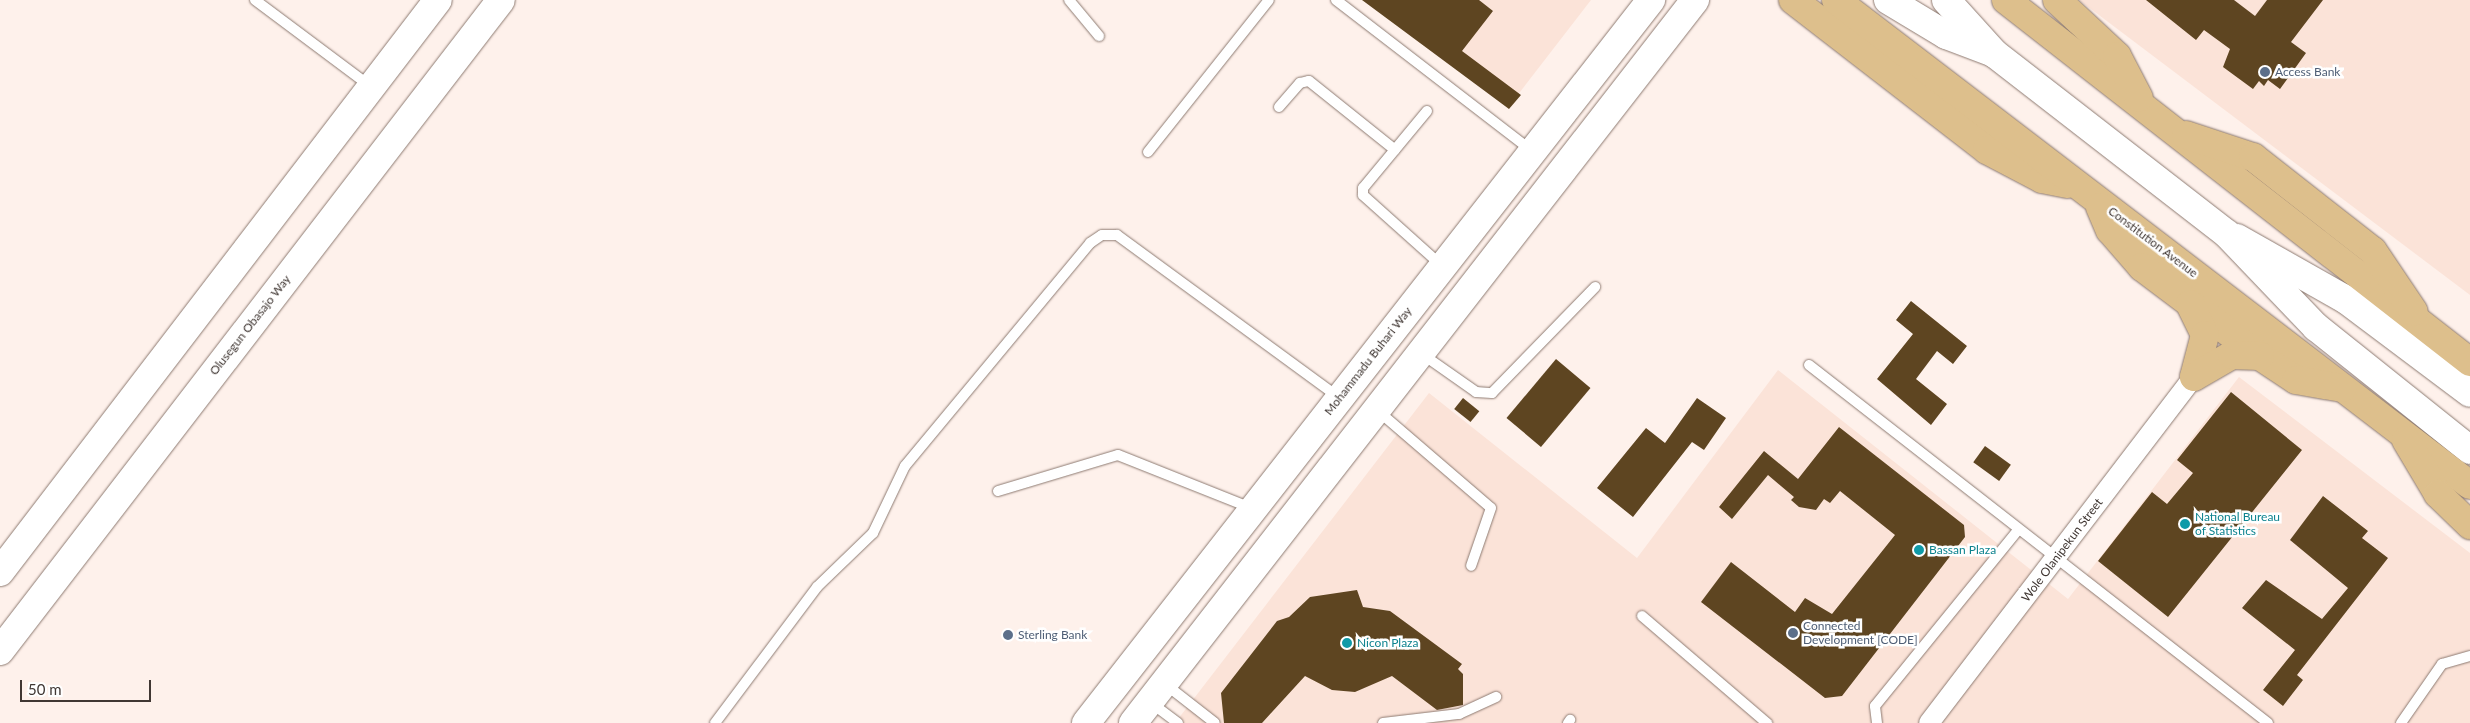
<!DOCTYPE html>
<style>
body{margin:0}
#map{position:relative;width:2470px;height:723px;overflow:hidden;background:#fef1eb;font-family:Lato,sans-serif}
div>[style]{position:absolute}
.built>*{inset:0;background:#fbe3d8}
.building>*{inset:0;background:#5e4521;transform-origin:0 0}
.roads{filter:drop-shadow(0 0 1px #8d7a71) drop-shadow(0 0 1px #8d7a71)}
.service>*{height:10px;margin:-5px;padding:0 5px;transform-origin:5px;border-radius:5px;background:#fff}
.minor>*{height:20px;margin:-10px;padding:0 10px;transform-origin:10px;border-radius:10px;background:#fff}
.secondary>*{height:28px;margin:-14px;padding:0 14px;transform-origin:14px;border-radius:14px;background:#fff}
.primary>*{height:28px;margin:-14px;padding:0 14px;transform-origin:14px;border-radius:14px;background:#ddbf8c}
.dots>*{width:14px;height:14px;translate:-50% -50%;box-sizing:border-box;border:2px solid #fff;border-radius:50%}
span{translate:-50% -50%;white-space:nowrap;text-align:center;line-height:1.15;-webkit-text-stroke:5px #fff;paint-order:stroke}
.service-label{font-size:12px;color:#4e5e75}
.left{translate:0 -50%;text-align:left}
.street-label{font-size:12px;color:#403733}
.culture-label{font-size:12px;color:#0d838f}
.scale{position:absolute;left:20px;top:680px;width:131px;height:22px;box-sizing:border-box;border:2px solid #403733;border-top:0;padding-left:6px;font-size:15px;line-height:18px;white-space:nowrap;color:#403733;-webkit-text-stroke:4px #fff;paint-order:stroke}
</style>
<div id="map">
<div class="built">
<i style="clip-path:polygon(1366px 0,1591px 0,1510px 105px)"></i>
<i style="clip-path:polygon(2079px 0,2470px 0,2470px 295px)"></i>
<i style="clip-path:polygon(1778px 370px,2068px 599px,2239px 377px,2470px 553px,2470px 723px,1175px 723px,1429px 393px,1637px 558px)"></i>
</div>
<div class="building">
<i style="clip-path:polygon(1362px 0,1479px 0,1493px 11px,1462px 51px,1521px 95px,1509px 109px)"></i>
<i style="clip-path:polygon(2146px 0,2234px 0,2255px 16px,2267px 0,2323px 0,2291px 42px,2306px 53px,2280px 89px,2268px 80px,2264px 86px,2259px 81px,2253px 89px,2223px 67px,2230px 49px,2204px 30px,2196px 40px)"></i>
<i style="clip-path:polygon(1911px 301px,1967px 346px,1953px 364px,1937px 351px,1916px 379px,1947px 404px,1931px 425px,1877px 379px,1913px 334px,1896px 320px)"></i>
<i style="left:1556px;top:359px;width:45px;height:77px;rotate:40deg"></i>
<i style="clip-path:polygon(2231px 392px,2302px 450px,2168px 617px,2098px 561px,2152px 492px,2167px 504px,2193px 473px,2177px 460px)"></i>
<i style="left:1463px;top:398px;width:21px;height:14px;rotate:39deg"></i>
<i style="clip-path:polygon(1697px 398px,1726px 418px,1704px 450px,1692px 442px,1633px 517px,1597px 488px,1646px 428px,1665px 443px)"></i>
<i style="clip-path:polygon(1839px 427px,1964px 525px,1965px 537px,1842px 696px,1825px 698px,1701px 602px,1731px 562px,1795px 612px,1805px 598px,1832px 614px,1895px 535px,1840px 491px,1830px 503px,1824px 499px,1816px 510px,1799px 507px,1791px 500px,1794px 497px,1768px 475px,1732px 519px,1719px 507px,1764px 451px,1798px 479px)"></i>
<i style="left:1985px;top:446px;width:32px;height:20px;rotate:36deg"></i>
<i style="clip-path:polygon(2323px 496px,2368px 531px,2362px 538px,2388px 558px,2297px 675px,2303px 680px,2283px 706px,2263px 690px,2295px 650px,2242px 608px,2266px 580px,2322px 619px,2348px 588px,2290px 540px)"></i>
<i style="clip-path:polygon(1357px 590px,1363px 607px,1390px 611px,1462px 664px,1458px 669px,1463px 674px,1463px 705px,1437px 710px,1392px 676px,1355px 692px,1332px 690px,1305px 676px,1262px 723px,1224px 723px,1221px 693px,1277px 621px,1289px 617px,1310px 597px)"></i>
</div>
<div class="roads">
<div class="service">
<i style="left:255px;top:0;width:144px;rotate:36.8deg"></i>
<i style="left:1069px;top:0;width:47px;rotate:50.2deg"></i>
<i style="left:1336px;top:0;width:246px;rotate:37.6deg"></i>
<i style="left:1279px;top:107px;width:32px;rotate:-49deg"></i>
<i style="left:1300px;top:83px;width:9px;rotate:-13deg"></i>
<i style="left:1309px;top:81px;width:110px;rotate:38.7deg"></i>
<i style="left:1427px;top:111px;width:100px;rotate:129.7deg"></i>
<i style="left:1363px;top:188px;width:7px;rotate:90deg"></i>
<i style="left:1363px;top:195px;width:106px;rotate:41.9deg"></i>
<i style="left:1148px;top:152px;width:194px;rotate:-51.5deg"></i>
<i style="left:1422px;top:354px;width:66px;rotate:35.1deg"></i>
<i style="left:1476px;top:392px;width:16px;rotate:4deg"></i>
<i style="left:1492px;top:393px;width:148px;rotate:-45.8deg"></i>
<i style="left:1809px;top:365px;width:582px;rotate:37.95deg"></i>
<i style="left:1377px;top:410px;width:150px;rotate:40.7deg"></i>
<i style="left:1491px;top:508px;width:61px;rotate:109deg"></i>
<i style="left:998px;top:491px;width:125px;rotate:-16.7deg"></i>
<i style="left:1118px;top:455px;width:143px;rotate:21.7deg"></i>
<i style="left:1642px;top:616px;width:165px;rotate:40.6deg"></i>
<i style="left:1165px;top:684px;width:63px;rotate:38deg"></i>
<i style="left:1150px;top:702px;width:35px;rotate:37deg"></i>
<i style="left:715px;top:723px;width:170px;rotate:-53.1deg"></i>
<i style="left:817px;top:587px;width:78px;rotate:-44deg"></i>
<i style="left:873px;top:533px;width:74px;rotate:-64.5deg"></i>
<i style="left:905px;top:466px;width:290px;rotate:-50.3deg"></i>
<i style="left:1090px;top:243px;width:14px;rotate:-34deg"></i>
<i style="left:1102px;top:235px;width:15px"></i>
<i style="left:1117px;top:235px;width:276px;rotate:36.2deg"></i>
<i style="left:1383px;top:723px;width:77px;rotate:-6.8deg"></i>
<i style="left:1459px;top:714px;width:41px;rotate:-24.7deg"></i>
<i style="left:1568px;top:723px;width:4px;rotate:-56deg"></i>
<i style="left:1877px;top:723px;width:17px;rotate:-97deg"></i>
<i style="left:1875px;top:706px;width:227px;rotate:-50.9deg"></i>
<i style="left:2401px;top:723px;width:72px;rotate:-55.2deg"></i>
<i style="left:2442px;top:664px;width:29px;rotate:-16deg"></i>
</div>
<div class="minor">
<i style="left:1929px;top:723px;width:436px;rotate:-52.6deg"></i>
</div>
<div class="secondary">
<i style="left:1888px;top:0;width:68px;rotate:31.1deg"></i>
<i style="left:1946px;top:35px;width:48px;rotate:20.7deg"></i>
<i style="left:1946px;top:0;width:73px;rotate:47.8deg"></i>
<i style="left:1995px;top:54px;width:294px;rotate:37.8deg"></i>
<i style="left:2227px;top:234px;width:129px;rotate:46.3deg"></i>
<i style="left:2316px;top:327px;width:197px;rotate:38.6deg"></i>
<i style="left:2237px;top:238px;width:124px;rotate:29.5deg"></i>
<i style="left:2345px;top:299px;width:156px;rotate:36.9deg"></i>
<i style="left:0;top:572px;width:720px;rotate:-52.56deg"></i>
<i style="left:0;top:651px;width:821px;rotate:-52.42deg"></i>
<i style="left:1086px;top:723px;width:918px;rotate:-51.99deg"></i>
<i style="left:1133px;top:723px;width:916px;rotate:-52.14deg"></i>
</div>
<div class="primary">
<i style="left:1793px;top:0;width:245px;rotate:37.7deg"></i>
<i style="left:1987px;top:150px;width:62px;rotate:27.8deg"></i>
<i style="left:2042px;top:179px;width:26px;rotate:11deg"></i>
<i style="left:1836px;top:0;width:798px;rotate:37.42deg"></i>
<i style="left:2006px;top:0;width:589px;rotate:37.96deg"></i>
<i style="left:2057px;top:0;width:82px;rotate:43deg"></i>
<i style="left:2117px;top:56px;width:47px;rotate:62.4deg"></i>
<i style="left:2186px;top:135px;width:71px;rotate:18.2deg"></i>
<i style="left:2253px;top:157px;width:152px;rotate:38.1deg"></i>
<i style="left:2373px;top:251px;width:73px;rotate:56.1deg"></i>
<i style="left:2100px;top:207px;width:25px;rotate:67deg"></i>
<i style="left:2110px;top:230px;width:49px;rotate:49.1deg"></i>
<i style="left:2142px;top:267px;width:148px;rotate:37deg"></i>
<i style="left:2260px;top:356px;width:43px;rotate:33.7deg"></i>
<i style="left:2296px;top:380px;width:47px;rotate:9.9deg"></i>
<i style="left:2190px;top:304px;width:34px;rotate:64deg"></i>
<i style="left:2205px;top:335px;width:43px;rotate:104.7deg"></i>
<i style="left:2194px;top:377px;width:44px;rotate:-30.1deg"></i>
<i style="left:2232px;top:355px;width:28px;rotate:2deg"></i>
<i style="left:2406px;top:440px;width:63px;rotate:59.3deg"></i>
<i style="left:2438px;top:494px;width:45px;rotate:44.1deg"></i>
</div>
</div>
<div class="dots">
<i style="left:2265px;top:72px;background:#5c6f8a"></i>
<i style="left:2185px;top:524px;background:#0f9aa8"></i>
<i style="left:1919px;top:550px;background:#0f9aa8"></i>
<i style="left:1793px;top:633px;background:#5c6f8a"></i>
<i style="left:1008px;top:635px;background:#5c6f8a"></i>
<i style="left:1347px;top:643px;background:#0f9aa8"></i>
</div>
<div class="service-label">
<span class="left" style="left:2275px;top:72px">Access Bank</span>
<span class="left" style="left:1803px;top:633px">Connected<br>Development [CODE]</span>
<span class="left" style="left:1018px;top:635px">Sterling Bank</span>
</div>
<div class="street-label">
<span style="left:2153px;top:242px;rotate:37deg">Constitution Avenue</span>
<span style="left:250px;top:325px;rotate:-52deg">Olusegun Obasajo Way</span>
<span style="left:1368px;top:361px;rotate:-52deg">Mohammadu Buhari Way</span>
<span style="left:2062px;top:550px;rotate:-53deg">Wole Olanipekun Street</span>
</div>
<div class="culture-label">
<span class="left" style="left:2195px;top:524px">National Bureau<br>of Statistics</span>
<span class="left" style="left:1929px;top:550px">Bassan Plaza</span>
<span class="left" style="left:1357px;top:643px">Nicon Plaza</span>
</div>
<div class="scale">50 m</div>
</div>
